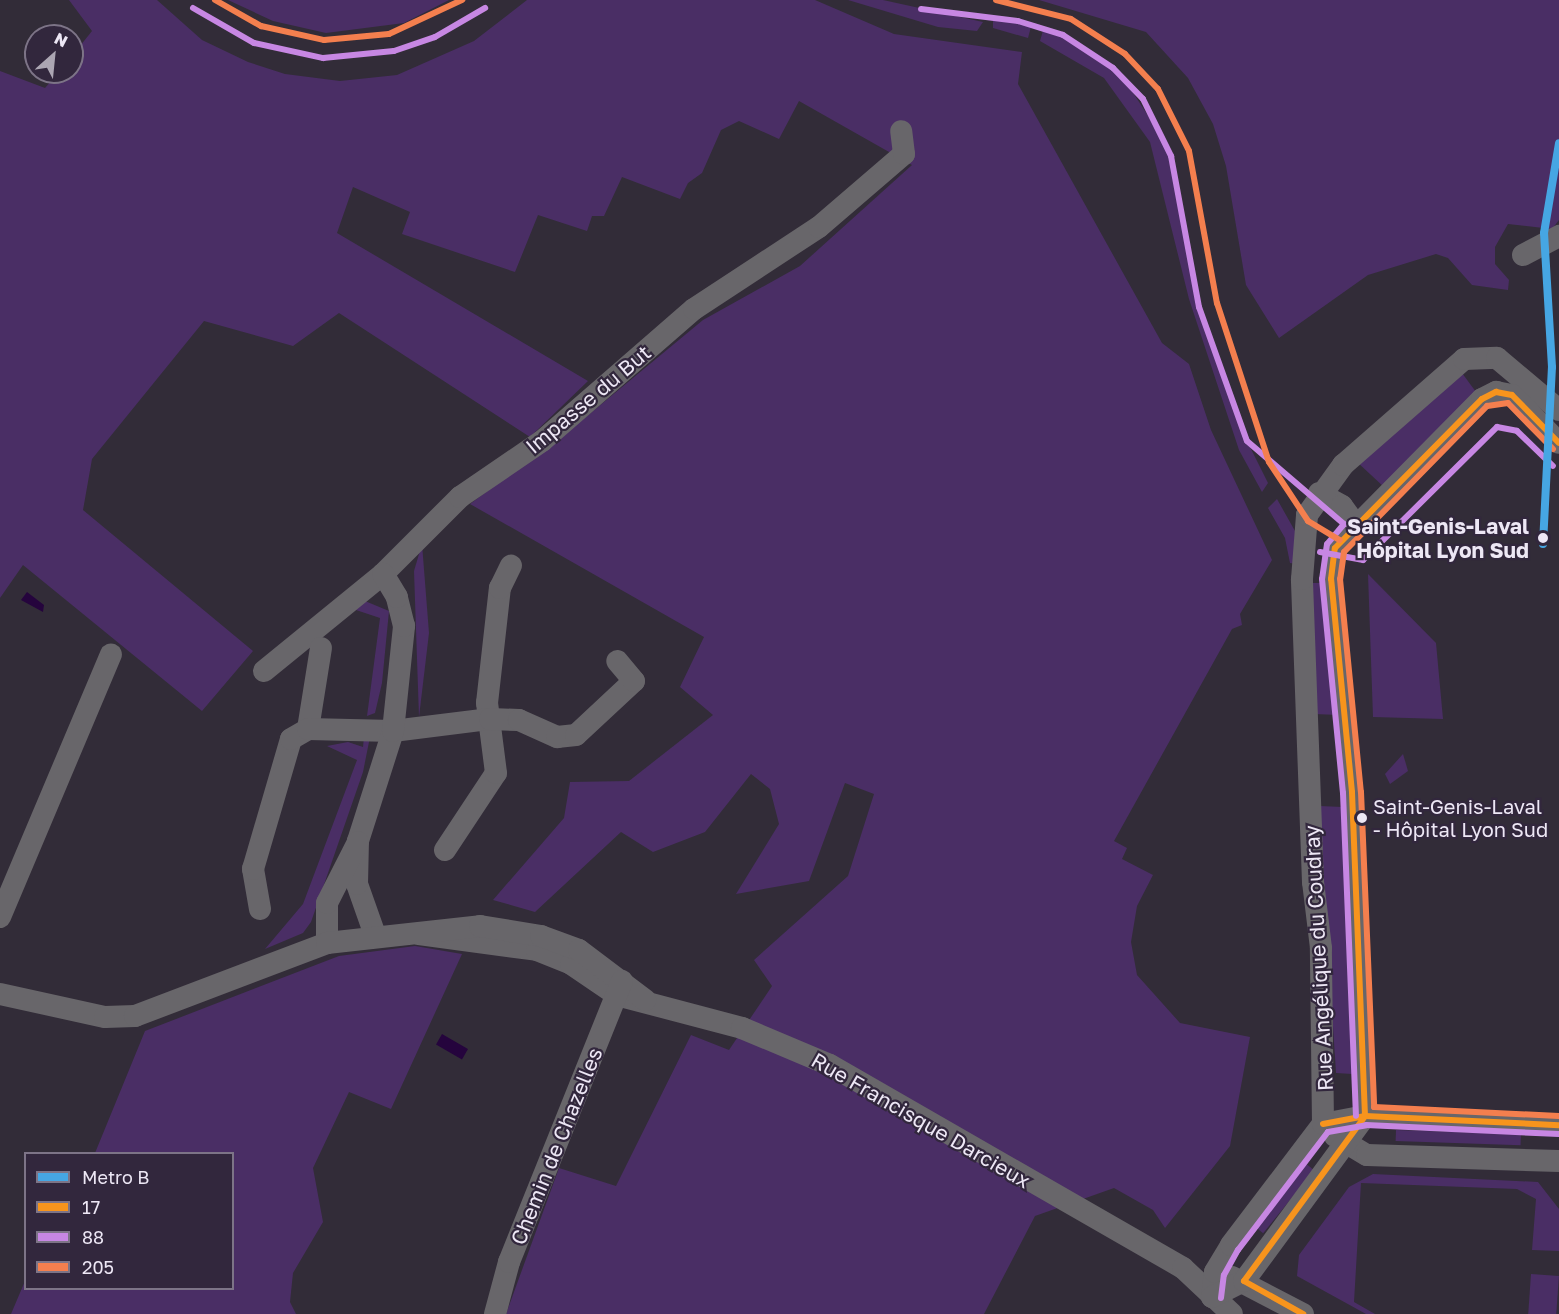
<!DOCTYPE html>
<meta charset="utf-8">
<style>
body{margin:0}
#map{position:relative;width:1559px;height:1314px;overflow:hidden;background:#322c38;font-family:"Golos Text",sans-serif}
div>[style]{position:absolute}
.green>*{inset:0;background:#4a2e65;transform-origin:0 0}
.water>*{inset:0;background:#25043d;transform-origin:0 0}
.minor>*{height:22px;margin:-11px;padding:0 11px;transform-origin:11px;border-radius:11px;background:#68666a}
.bus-1>*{height:6px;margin:-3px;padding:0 3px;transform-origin:3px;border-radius:3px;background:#f7941d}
.bus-2>*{height:6px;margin:-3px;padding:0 3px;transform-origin:3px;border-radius:3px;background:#c787e3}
.bus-3>*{height:6px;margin:-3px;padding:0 3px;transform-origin:3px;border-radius:3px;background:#f47f4e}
.metro-1>*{height:8px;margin:-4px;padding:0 4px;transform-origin:4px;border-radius:4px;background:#46a6e3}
.dots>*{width:16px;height:16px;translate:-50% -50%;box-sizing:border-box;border:3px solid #32273d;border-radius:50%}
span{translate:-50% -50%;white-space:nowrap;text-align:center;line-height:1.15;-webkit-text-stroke:4.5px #32273d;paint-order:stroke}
.bus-label{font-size:20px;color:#ede7f5}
.left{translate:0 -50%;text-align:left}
.street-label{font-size:21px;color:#ede7f5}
.stop-label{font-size:21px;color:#ede7f5;font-weight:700}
.right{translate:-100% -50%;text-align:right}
.legend{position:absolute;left:24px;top:1152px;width:210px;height:138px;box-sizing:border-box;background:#32273d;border:2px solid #7d7487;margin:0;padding:8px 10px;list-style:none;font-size:18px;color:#ede7f5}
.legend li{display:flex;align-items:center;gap:12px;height:30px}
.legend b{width:30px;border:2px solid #7d7487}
.north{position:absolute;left:24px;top:24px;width:60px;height:60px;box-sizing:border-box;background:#32273d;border:2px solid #7d7487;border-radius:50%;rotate:27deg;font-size:16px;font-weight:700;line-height:24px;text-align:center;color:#ede7f5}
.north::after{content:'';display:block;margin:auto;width:21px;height:27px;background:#aca6b3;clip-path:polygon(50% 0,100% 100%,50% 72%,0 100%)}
</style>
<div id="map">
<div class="green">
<i style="clip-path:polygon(69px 0,157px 0,202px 40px,248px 62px,285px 74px,340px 81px,397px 75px,474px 41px,527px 0,815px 0,894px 34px,1022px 52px,1018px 84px,1162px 343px,1189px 364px,1211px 430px,1272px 560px,1240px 614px,1242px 625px,1232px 629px,1114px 841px,1127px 848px,1122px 859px,1153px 875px,1137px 906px,1131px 942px,1137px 975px,1180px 1023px,1250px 1037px,1230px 1146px,1165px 1228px,1153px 1210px,1114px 1188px,1035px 1216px,984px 1314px,506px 1314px,559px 1168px,616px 1186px,691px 1035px,729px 1050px,772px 986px,754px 960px,848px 876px,874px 794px,845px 783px,809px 881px,736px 894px,779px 824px,770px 789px,751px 774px,705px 832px,653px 852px,621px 832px,535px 912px,493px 900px,564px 818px,570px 782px,629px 781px,713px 715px,680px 687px,704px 637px,470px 504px,575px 426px,703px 320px,800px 266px,912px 165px,799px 101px,779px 139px,739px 121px,721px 130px,702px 173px,688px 183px,680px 199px,622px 177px,604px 216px,592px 216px,587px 231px,538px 215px,515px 272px,402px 234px,410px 212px,353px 187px,337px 233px,588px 381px,530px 437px,339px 313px,293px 346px,204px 321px,92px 459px,83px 510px,253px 651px,202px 711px,23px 565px,0 598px,0 71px,45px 88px,59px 72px,72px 72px,72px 56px,92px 31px)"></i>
<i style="clip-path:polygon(228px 0,449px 0,404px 23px,326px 33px,273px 21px)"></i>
<i style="clip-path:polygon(848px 0,883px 0,983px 22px,977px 31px,938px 27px)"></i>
<i style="clip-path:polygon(1039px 0,1559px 0,1559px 220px,1552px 229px,1508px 224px,1495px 247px,1495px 264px,1509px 280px,1508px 290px,1472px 285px,1448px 258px,1436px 254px,1368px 275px,1279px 338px,1246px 285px,1226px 166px,1213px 124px,1188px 78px,1146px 32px)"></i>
<i style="clip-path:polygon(1001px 16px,1032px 23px,1028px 38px,993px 28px,993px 18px)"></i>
<i style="clip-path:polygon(1044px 27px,1095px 55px,1124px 79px,1166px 143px,1193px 281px,1246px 439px,1268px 483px,1262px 492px,1239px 450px,1189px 299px,1150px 142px,1104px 78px,1040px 41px)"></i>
<i style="clip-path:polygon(1462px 373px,1476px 392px,1385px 488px,1356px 461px)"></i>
<i style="clip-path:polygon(1277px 499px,1295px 531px,1297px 564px,1290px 563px,1285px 538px,1268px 508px)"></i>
<i style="clip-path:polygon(422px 544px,429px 633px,419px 717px,414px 571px)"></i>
<i style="clip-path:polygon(1368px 574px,1436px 643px,1443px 719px,1373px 717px)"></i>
<i style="clip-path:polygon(1311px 583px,1326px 583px,1339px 715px,1314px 714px)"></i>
<i style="clip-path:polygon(365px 601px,389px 611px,382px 683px,375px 713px,367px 716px,380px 618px,350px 608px)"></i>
<i style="clip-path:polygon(364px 737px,370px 737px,363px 772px,311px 922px,303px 933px,265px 949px,303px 904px,357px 760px,327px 746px,348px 742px,363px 747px)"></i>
<i style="clip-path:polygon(1403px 754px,1408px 771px,1390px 784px,1385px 774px)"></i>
<i style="clip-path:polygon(1319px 806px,1343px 807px,1352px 1074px,1336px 1073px)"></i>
<i style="clip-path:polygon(415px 946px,462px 954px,391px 1109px,349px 1092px,313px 1168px,323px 1222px,293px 1273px,290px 1302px,296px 1314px,11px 1314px,25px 1281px,26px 1288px,232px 1288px,232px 1154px,95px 1153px,145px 1031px,339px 956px)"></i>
<i style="left:1396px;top:1130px;width:125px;height:11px;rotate:2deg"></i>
<i style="left:1304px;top:1162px;width:13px;height:81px;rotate:39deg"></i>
<i style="clip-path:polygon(1373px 1174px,1538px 1182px,1559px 1209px,1559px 1251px,1532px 1250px,1536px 1199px,1517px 1189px,1361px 1183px,1354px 1302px,1375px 1314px,1366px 1314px,1297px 1276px,1299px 1255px,1349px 1187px)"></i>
<i style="left:1531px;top:1274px;width:28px;height:40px;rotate:4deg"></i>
</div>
<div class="water">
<i style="clip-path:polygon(27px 592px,44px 605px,43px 612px,21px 600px)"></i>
<i style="left:442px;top:1034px;width:30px;height:12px;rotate:30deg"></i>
</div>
<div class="minor">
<i style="left:1523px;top:255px;width:41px;rotate:-27.8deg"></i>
<i style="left:1319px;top:493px;width:26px;rotate:29deg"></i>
<i style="left:1342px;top:506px;width:24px;rotate:54deg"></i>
<i style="left:264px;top:671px;width:154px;rotate:-39.2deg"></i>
<i style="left:383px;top:574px;width:109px;rotate:-45deg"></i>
<i style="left:460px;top:497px;width:99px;rotate:-34.3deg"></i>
<i style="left:542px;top:441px;width:201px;rotate:-41deg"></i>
<i style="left:694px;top:309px;width:149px;rotate:-33.3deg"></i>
<i style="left:819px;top:227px;width:112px;rotate:-40.7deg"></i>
<i style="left:904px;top:154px;width:23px;rotate:-97deg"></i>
<i style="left:308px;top:729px;width:82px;rotate:-80.9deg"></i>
<i style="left:445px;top:850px;width:92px;rotate:-56.5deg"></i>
<i style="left:496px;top:773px;width:71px;rotate:-97.3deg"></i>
<i style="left:487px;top:703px;width:116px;rotate:-83.6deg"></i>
<i style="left:500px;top:588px;width:25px;rotate:-64deg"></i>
<i style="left:260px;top:909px;width:41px;rotate:-99.9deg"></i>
<i style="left:253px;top:869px;width:135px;rotate:-73.7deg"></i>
<i style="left:291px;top:739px;width:20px;rotate:-30deg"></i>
<i style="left:308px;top:729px;width:85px;rotate:1.3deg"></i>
<i style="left:393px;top:731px;width:98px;rotate:-7.1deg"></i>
<i style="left:490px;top:719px;width:29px;rotate:2deg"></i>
<i style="left:519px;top:720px;width:42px;rotate:24.1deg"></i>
<i style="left:557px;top:737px;width:19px;rotate:-6deg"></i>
<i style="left:576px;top:735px;width:79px;rotate:-43deg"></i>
<i style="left:634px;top:681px;width:26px;rotate:-130deg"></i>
<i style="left:0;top:917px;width:285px;rotate:-67.1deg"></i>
<i style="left:419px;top:934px;width:119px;rotate:7.7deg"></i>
<i style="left:537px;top:950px;width:37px;rotate:22deg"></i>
<i style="left:571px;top:964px;width:55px;rotate:34deg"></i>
<i style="left:617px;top:995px;width:129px;rotate:14.8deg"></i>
<i style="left:742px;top:1028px;width:95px;rotate:22.8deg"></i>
<i style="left:830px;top:1065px;width:407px;rotate:29.9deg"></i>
<i style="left:1183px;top:1268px;width:67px;rotate:43.2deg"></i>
<i style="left:375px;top:935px;width:54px;rotate:-109.4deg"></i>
<i style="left:357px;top:884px;width:43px;rotate:-88.7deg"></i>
<i style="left:358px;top:841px;width:115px;rotate:-72.3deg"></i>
<i style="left:393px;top:731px;width:106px;rotate:-84deg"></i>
<i style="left:404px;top:626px;width:30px;rotate:-104deg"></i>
<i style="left:397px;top:597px;width:27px;rotate:-121deg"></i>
<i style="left:327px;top:943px;width:40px;rotate:-90deg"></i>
<i style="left:327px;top:903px;width:68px;rotate:-63.1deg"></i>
<i style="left:0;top:994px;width:107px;rotate:12.4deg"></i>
<i style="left:105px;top:1017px;width:30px;rotate:-2deg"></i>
<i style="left:135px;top:1016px;width:205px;rotate:-20.8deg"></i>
<i style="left:327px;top:943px;width:154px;rotate:-6.3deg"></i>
<i style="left:480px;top:926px;width:62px;rotate:9.3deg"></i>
<i style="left:541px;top:936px;width:40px;rotate:20.2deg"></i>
<i style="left:579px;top:950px;width:83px;rotate:37.1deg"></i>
<i style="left:1323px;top:1124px;width:43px;rotate:-10.8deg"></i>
<i style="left:1365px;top:1116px;width:194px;rotate:2.7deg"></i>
<i style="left:1335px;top:1136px;width:37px;rotate:31deg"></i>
<i style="left:1367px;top:1155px;width:192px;rotate:1.8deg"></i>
<i style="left:1232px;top:1277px;width:80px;rotate:27.5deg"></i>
<i style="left:1212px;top:1297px;width:25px;rotate:-83deg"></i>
<i style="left:1215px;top:1272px;width:31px;rotate:-59deg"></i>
<i style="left:1231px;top:1245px;width:152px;rotate:-52.8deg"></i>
<i style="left:1323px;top:1124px;width:176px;rotate:-90.7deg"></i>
<i style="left:1321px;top:948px;width:66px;rotate:-96.9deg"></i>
<i style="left:1313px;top:882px;width:303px;rotate:-92.1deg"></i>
<i style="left:1302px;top:579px;width:64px;rotate:-85.5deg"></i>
<i style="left:1307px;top:515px;width:62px;rotate:-54.2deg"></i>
<i style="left:1343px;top:465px;width:161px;rotate:-41.2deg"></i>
<i style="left:1464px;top:359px;width:33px;rotate:-2deg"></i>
<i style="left:1497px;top:358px;width:81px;rotate:40deg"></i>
<i style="left:1212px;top:1297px;width:36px;rotate:-27deg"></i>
<i style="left:1244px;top:1281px;width:205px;rotate:-53.7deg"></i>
<i style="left:1365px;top:1116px;width:324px;rotate:-92.3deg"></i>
<i style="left:1352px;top:792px;width:214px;rotate:-95.6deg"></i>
<i style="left:1331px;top:579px;width:31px;rotate:-83deg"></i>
<i style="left:1335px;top:548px;width:209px;rotate:-45.4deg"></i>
<i style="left:1482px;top:399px;width:16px;rotate:-27deg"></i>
<i style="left:1496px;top:392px;width:16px;rotate:11deg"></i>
<i style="left:1512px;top:395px;width:67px;rotate:45.6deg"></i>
<i style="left:495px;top:1314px;width:54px;rotate:-74.9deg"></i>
<i style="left:509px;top:1262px;width:303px;rotate:-68.1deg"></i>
</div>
<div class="bus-1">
<i style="left:1323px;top:1124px;width:43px;rotate:-10.8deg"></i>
<i style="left:1365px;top:1116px;width:194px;rotate:2.7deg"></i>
<i style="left:1244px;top:1281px;width:205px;rotate:-53.7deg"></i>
<i style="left:1365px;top:1116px;width:324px;rotate:-92.3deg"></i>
<i style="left:1352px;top:792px;width:214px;rotate:-95.6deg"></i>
<i style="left:1331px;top:579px;width:31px;rotate:-83deg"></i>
<i style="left:1335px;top:548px;width:209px;rotate:-45.4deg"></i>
<i style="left:1482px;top:399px;width:16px;rotate:-27deg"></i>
<i style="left:1496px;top:392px;width:16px;rotate:11deg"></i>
<i style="left:1512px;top:395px;width:67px;rotate:45.6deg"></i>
<i style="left:1244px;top:1281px;width:68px;rotate:29.2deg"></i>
</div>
<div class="bus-2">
<i style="left:193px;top:8px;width:70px;rotate:29.8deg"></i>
<i style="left:254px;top:43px;width:71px;rotate:12.3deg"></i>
<i style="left:323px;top:58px;width:71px;rotate:-5.6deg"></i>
<i style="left:394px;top:51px;width:43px;rotate:-18.9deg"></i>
<i style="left:435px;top:37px;width:58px;rotate:-30.1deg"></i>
<i style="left:921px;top:9px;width:98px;rotate:7.1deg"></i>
<i style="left:1018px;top:21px;width:47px;rotate:17.3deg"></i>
<i style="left:1063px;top:35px;width:60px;rotate:33.4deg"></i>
<i style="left:1113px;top:68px;width:43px;rotate:45.9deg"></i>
<i style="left:1143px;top:99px;width:64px;rotate:63.8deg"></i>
<i style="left:1171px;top:156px;width:154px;rotate:79.5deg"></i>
<i style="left:1199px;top:307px;width:142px;rotate:70.3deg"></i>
<i style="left:1247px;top:441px;width:128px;rotate:40.6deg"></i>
<i style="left:1344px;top:524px;width:26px;rotate:130deg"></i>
<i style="left:1327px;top:544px;width:35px;rotate:98deg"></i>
<i style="left:1322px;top:579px;width:215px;rotate:84.4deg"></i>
<i style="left:1343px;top:793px;width:323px;rotate:87.7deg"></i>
<i style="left:1320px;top:552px;width:44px;rotate:10.5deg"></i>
<i style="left:1363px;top:560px;width:189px;rotate:-44.8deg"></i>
<i style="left:1497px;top:427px;width:20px;rotate:11deg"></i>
<i style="left:1517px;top:431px;width:50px;rotate:44.2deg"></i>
<i style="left:1221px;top:1298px;width:23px;rotate:-83deg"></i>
<i style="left:1224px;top:1275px;width:29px;rotate:-61deg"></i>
<i style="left:1238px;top:1250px;width:148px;rotate:-52.7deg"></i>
<i style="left:1328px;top:1132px;width:39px;rotate:-10deg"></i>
<i style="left:1366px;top:1125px;width:193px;rotate:2.7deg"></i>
</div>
<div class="bus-3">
<i style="left:215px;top:0;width:53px;rotate:29.5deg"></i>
<i style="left:261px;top:26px;width:65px;rotate:12.5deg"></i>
<i style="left:324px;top:40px;width:65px;rotate:-5.3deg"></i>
<i style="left:389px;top:34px;width:81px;rotate:-25deg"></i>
<i style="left:996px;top:0;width:77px;rotate:14.2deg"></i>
<i style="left:1071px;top:19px;width:64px;rotate:32.9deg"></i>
<i style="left:1125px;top:54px;width:48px;rotate:46.7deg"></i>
<i style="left:1158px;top:89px;width:69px;rotate:63.4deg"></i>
<i style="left:1189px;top:151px;width:155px;rotate:79.6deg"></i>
<i style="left:1217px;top:303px;width:167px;rotate:71.9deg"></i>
<i style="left:1269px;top:462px;width:71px;rotate:56.5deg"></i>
<i style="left:1308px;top:521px;width:37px;rotate:31deg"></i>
<i style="left:1553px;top:449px;width:64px;rotate:-134.4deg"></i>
<i style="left:1508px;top:403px;width:21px;rotate:172deg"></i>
<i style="left:1487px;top:406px;width:204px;rotate:134.4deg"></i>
<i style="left:1344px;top:552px;width:27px;rotate:98deg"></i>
<i style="left:1340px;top:579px;width:214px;rotate:84.4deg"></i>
<i style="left:1361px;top:792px;width:315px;rotate:87.6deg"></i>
<i style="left:1374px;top:1107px;width:185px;rotate:2.8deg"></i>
</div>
<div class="metro-1">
<i style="left:1543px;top:544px;width:177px;rotate:-87.1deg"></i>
<i style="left:1552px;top:367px;width:134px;rotate:-93.4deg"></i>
<i style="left:1544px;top:233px;width:91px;rotate:-80.5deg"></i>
</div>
<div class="dots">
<i style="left:1543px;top:538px;background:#ede7f5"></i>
<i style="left:1362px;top:818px;background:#ede7f5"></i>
</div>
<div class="bus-label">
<span class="left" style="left:1373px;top:818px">Saint-Genis-Laval<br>- Hôpital Lyon Sud</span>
</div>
<div class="street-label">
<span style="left:588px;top:399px;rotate:-40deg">Impasse du But</span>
<span style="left:1318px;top:958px;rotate:-93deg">Rue Angélique du Coudray</span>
<span style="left:921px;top:1120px;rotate:30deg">Rue Francisque Darcieux</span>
<span style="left:556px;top:1146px;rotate:-68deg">Chemin de Chazelles</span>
</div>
<div class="stop-label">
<span class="right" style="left:1529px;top:538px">Saint-Genis-Laval<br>Hôpital Lyon Sud</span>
</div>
<ul class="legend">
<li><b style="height:8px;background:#46a6e3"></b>Metro B</li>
<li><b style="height:8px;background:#f7941d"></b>17</li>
<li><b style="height:8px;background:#c787e3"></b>88</li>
<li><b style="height:8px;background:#f47f4e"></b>205</li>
</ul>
<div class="north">N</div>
</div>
